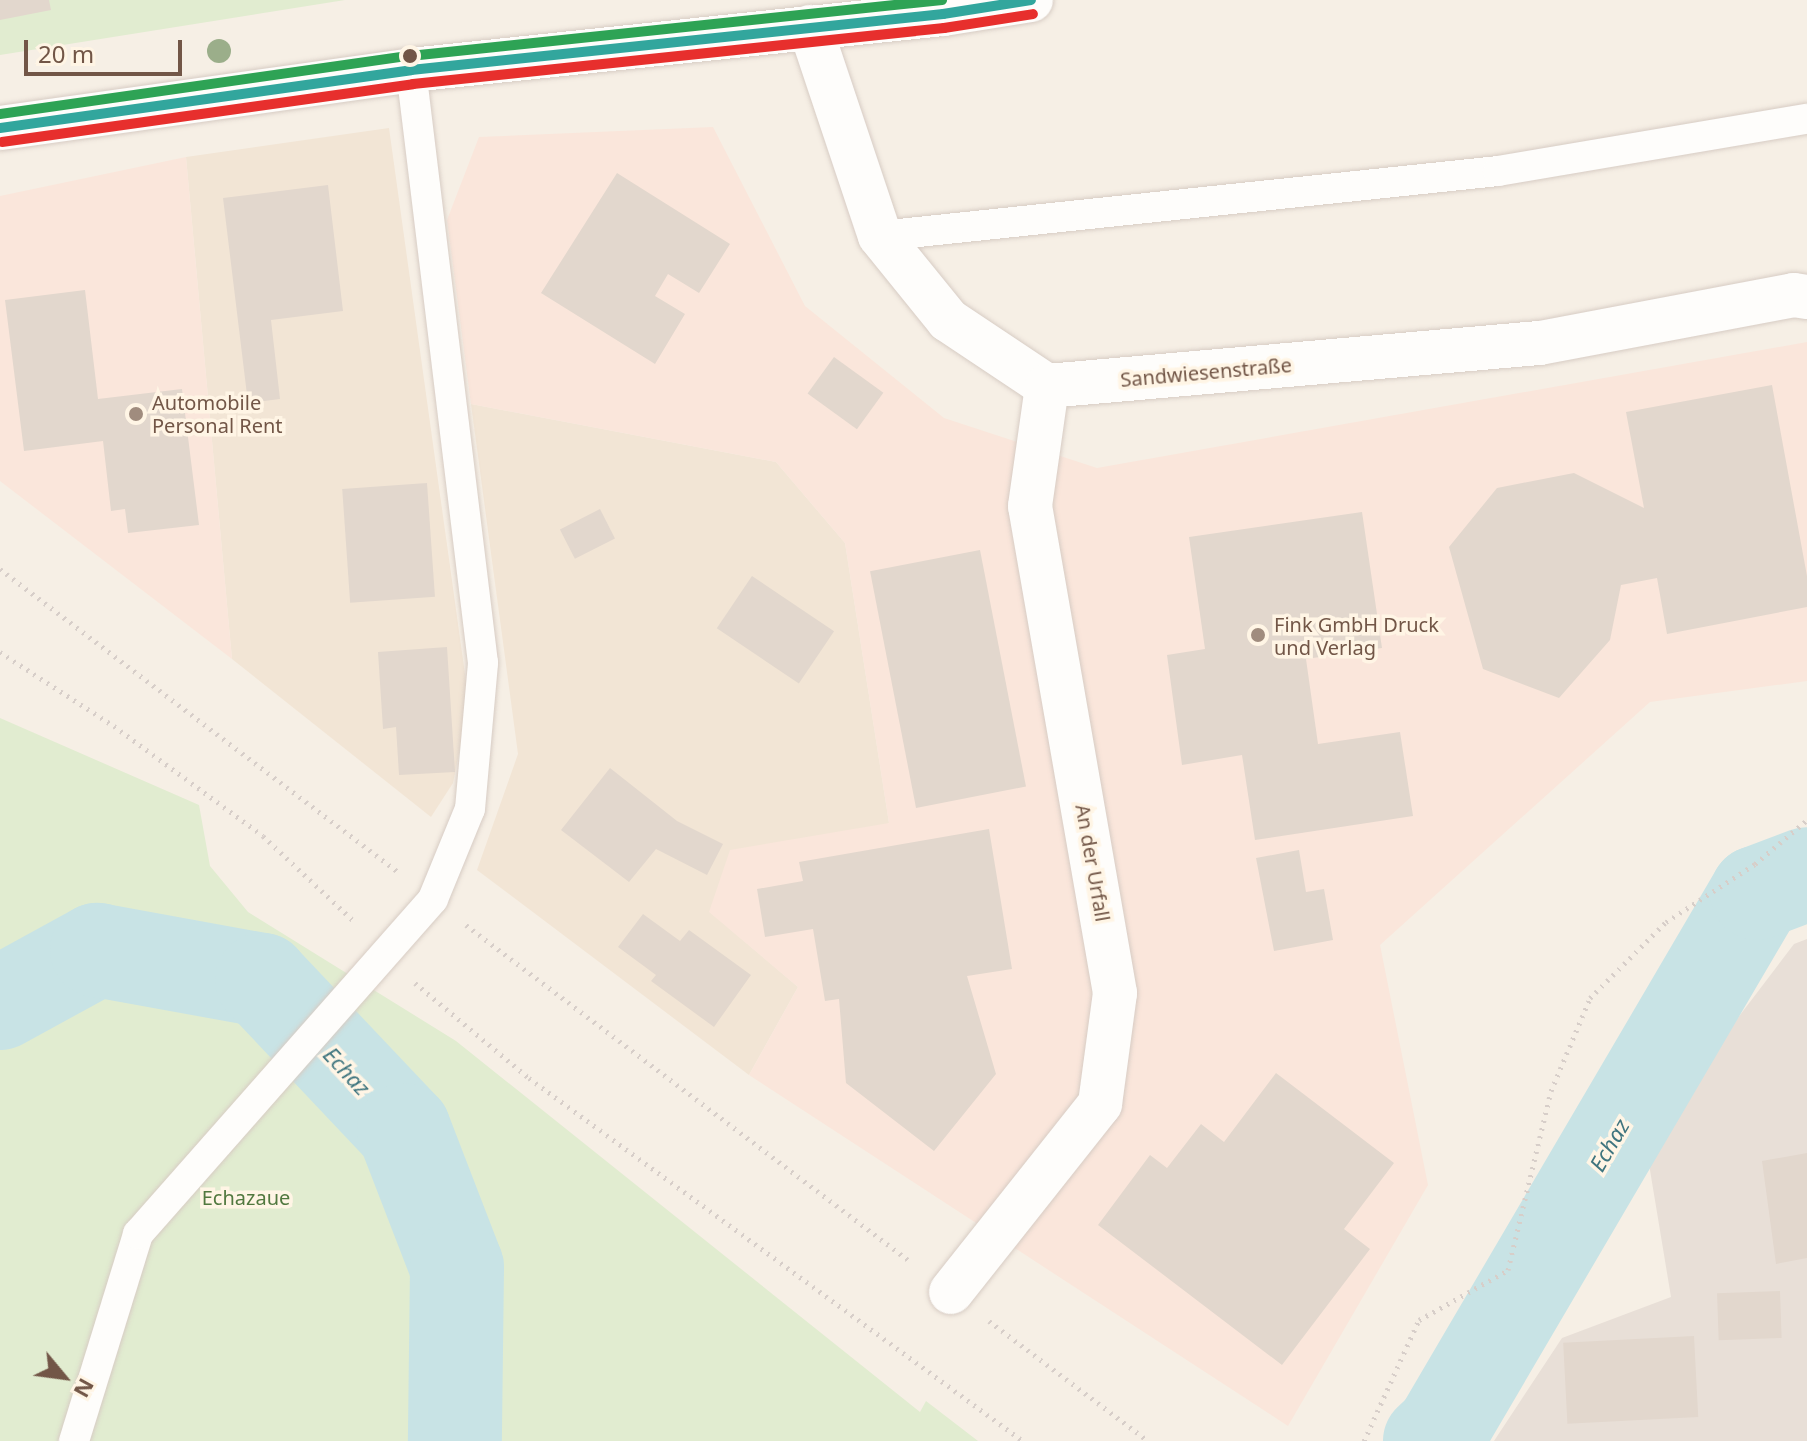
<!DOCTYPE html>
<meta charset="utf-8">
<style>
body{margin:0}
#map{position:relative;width:1807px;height:1441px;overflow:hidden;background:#f6efe5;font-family:"Noto Sans",sans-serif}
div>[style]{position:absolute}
.residential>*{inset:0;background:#f2e5d5}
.commercial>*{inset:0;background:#fae6db}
.industrial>*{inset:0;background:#e8dfd7}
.green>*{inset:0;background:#e1ecd0}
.river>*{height:94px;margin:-47px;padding:0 47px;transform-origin:47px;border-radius:47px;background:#c8e3e5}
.building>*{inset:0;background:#e2d7cd;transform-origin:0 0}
.path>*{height:5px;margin-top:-2.5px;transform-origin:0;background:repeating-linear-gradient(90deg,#d7cec9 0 2px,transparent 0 8px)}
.roads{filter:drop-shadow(0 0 2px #d7ccc4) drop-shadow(0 0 2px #d7ccc4)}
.lane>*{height:30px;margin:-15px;padding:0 15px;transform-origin:15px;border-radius:15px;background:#fefdfb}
.street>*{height:44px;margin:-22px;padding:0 22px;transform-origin:22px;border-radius:22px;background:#fefdfb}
.secondary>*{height:44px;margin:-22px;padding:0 22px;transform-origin:22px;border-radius:22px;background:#fefdfb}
.bus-1>*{height:10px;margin:-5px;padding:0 5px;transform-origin:5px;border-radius:5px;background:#32a69d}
.bus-2>*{height:10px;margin:-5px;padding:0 5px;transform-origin:5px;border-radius:5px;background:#e72f2d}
.bus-3>*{height:10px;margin:-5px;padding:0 5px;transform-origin:5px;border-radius:5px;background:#2ea355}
.trees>*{width:24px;height:24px;margin:-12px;border-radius:50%;background:#9bae8a}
.dots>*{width:22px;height:22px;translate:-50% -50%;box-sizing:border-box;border:4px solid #fff5e5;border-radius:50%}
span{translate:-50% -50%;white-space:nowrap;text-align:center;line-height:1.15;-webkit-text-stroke:7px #fff5e5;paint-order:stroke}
.street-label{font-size:20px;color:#725647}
.poi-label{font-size:20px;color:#725647}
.left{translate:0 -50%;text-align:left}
.park-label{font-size:20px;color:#51783f}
.water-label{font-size:22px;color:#3f757f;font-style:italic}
.north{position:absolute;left:24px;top:1337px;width:80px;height:80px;-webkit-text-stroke:6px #fff5e5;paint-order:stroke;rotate:119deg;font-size:22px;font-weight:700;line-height:32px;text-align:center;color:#725647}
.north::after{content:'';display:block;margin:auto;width:28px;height:36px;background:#725647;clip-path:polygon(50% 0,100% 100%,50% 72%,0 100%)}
.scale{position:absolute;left:24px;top:40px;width:158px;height:36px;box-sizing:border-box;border:4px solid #725647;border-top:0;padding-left:10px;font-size:24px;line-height:28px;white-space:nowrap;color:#725647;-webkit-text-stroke:6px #fff5e5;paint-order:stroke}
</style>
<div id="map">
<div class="residential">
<i style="clip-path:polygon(389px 128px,469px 703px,453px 783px,431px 817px,232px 659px,186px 157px)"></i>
<i style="clip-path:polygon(471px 404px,776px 462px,845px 543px,889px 823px,710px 912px,798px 987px,749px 1075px,477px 870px,518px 754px)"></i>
</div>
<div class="commercial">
<i style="clip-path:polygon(713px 127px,805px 306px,944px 418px,1097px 468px,1807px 342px,1807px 681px,1650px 702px,1380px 945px,1428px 1185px,1288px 1426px,749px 1075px,798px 987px,709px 912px,730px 850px,889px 823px,845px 543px,776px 462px,471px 404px,447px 220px,479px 137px)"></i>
<i style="clip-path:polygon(186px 157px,232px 659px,0 481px,0 196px)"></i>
</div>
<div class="industrial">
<i style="clip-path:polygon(1807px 939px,1807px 1441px,1494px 1441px,1562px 1338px,1671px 1297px,1645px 1140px,1794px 944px)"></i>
</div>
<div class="green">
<i style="clip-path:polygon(0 0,345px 0,0 55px)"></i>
<i style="clip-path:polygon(0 718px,199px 805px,210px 866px,248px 912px,456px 1041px,920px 1412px,926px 1401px,978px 1441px,0 1441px)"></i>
</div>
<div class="river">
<i style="left:0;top:1003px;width:111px;rotate:-28.7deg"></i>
<i style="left:97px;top:950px;width:168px;rotate:10.3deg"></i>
<i style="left:262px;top:980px;width:207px;rotate:46.6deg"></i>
<i style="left:404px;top:1130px;width:147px;rotate:68.9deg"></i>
<i style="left:457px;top:1267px;width:174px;rotate:90.7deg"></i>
<i style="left:1430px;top:1441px;width:16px;rotate:-43deg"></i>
<i style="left:1442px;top:1430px;width:623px;rotate:-59.6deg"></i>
<i style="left:1757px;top:893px;width:53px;rotate:-20.8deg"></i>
</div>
<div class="building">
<i style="clip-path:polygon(0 0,49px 0,51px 10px,0 20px)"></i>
<i style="clip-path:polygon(617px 173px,730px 244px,699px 293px,668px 274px,655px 296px,685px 314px,655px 364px,541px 293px)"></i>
<i style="clip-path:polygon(328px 185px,343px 311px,271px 320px,280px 399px,248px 403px,223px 198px)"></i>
<i style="clip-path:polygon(85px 290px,98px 399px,182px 389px,199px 525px,128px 533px,125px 509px,111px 511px,103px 441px,24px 451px,5px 300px)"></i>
<i style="left:834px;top:357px;width:61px;height:45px;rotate:36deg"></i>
<i style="clip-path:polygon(1772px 385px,1807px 576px,1807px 607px,1667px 634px,1657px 578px,1621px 585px,1610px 640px,1559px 698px,1483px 669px,1449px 547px,1497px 488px,1574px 473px,1644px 508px,1626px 412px)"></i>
<i style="left:427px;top:483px;width:114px;height:85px;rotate:86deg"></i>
<i style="left:600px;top:509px;width:33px;height:45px;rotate:63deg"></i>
<i style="clip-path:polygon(1362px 512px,1382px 648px,1306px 659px,1318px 744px,1400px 732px,1413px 816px,1255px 840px,1242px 755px,1182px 765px,1167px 655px,1205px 649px,1189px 537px)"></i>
<i style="left:980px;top:550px;width:241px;height:112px;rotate:79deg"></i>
<i style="left:752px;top:576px;width:99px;height:63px;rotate:34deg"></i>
<i style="clip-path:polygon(447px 647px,455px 772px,399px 775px,396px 727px,383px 729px,378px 652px)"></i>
<i style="clip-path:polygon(610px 768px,677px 821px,723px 844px,707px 875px,656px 849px,629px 882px,561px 830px)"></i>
<i style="clip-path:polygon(989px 829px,1012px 969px,967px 976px,996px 1074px,934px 1151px,846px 1083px,839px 999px,825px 1001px,813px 929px,765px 937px,757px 889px,803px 881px,799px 862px)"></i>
<i style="clip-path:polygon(1299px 850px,1306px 892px,1324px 889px,1333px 940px,1274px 951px,1256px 858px)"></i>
<i style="clip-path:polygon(643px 914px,680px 941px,689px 930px,751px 975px,714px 1027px,651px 981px,656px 975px,618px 947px)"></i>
<i style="clip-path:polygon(1276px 1073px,1394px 1163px,1344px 1229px,1370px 1249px,1282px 1365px,1098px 1225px,1150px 1155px,1167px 1168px,1201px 1124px,1224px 1142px)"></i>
<i style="clip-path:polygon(1807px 1153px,1807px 1258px,1776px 1264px,1762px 1161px)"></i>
<i style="left:1780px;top:1291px;width:47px;height:63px;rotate:88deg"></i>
<i style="left:1694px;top:1336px;width:81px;height:131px;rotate:87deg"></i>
</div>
<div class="path">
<i style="left:0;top:569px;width:500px;rotate:37.28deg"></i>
<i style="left:0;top:652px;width:136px;rotate:33deg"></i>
<i style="left:114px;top:726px;width:185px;rotate:36.4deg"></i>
<i style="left:263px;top:836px;width:126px;rotate:43.1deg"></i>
<i style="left:466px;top:925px;width:558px;rotate:37.14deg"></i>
<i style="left:415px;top:983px;width:148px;rotate:39.8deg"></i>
<i style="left:529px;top:1078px;width:613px;rotate:36.31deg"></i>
<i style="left:989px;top:1321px;width:199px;rotate:37deg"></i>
<i style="left:1364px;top:1441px;width:133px;rotate:-65.6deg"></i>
<i style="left:1419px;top:1320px;width:102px;rotate:-29.3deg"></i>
<i style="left:1508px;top:1270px;width:184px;rotate:-76.5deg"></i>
<i style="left:1551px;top:1091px;width:101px;rotate:-67.2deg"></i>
<i style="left:1590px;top:998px;width:107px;rotate:-45deg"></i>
<i style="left:1666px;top:922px;width:106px;rotate:-33.1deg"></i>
<i style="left:1755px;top:864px;width:68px;rotate:-40.2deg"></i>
</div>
<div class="roads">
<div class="lane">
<i style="left:880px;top:236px;width:621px;rotate:-6deg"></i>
<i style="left:1498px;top:171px;width:313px;rotate:-9.6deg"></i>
<i style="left:74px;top:1441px;width:217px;rotate:-72.8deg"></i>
<i style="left:138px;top:1234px;width:446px;rotate:-48.6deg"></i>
<i style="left:433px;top:899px;width:97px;rotate:-67.7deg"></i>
<i style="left:470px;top:809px;width:147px;rotate:-84.9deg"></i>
<i style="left:483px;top:663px;width:597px;rotate:-96.92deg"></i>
</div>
<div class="street">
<i style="left:810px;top:27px;width:220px;rotate:71.5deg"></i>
<i style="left:880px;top:236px;width:108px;rotate:51deg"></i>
<i style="left:948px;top:320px;width:119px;rotate:33.7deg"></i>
<i style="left:1047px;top:386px;width:495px;rotate:-5deg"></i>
<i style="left:1540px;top:343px;width:258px;rotate:-10.7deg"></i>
<i style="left:1794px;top:295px;width:13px;rotate:9deg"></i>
<i style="left:951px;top:1292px;width:240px;rotate:-51.6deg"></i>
<i style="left:1100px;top:1104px;width:112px;rotate:-82.3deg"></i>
<i style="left:1115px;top:993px;width:494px;rotate:-99.9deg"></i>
<i style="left:1030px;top:506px;width:121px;rotate:-81.9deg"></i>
</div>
<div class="secondary">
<i style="left:0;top:128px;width:415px;rotate:-8deg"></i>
<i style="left:411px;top:70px;width:535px;rotate:-6.01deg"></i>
<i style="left:943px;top:14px;width:89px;rotate:-9deg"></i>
</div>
</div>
<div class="bus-1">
<i style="left:0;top:128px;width:415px;rotate:-8deg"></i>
<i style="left:411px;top:70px;width:535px;rotate:-6.01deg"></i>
<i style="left:943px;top:14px;width:89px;rotate:-9deg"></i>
</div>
<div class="bus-2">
<i style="left:2px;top:142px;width:415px;rotate:-8deg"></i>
<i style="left:413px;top:84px;width:534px;rotate:-6.02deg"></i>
<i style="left:944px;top:28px;width:90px;rotate:-8.9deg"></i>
</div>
<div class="bus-3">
<i style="left:0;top:114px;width:414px;rotate:-8.1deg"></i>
<i style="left:410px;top:56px;width:535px;rotate:-6.01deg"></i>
</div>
<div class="trees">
<i style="left:219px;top:51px"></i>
</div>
<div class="dots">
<i style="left:410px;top:56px;background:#725647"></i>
<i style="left:136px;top:414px;background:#a08c7e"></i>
<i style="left:1258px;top:635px;background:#a08c7e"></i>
</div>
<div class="street-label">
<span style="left:1206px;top:372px;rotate:-5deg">Sandwiesenstraße</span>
<span style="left:1093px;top:863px;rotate:80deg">An der Urfall</span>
</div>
<div class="poi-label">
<span class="left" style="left:152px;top:414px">Automobile<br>Personal Rent</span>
<span class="left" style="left:1274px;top:636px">Fink GmbH Druck<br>und Verlag</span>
</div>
<div class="park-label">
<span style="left:246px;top:1197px">Echazaue</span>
</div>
<div class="water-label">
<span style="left:347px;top:1071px;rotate:47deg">Echaz</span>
<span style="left:1609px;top:1145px;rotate:-60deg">Echaz</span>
</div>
<div class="north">N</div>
<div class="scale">20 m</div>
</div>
